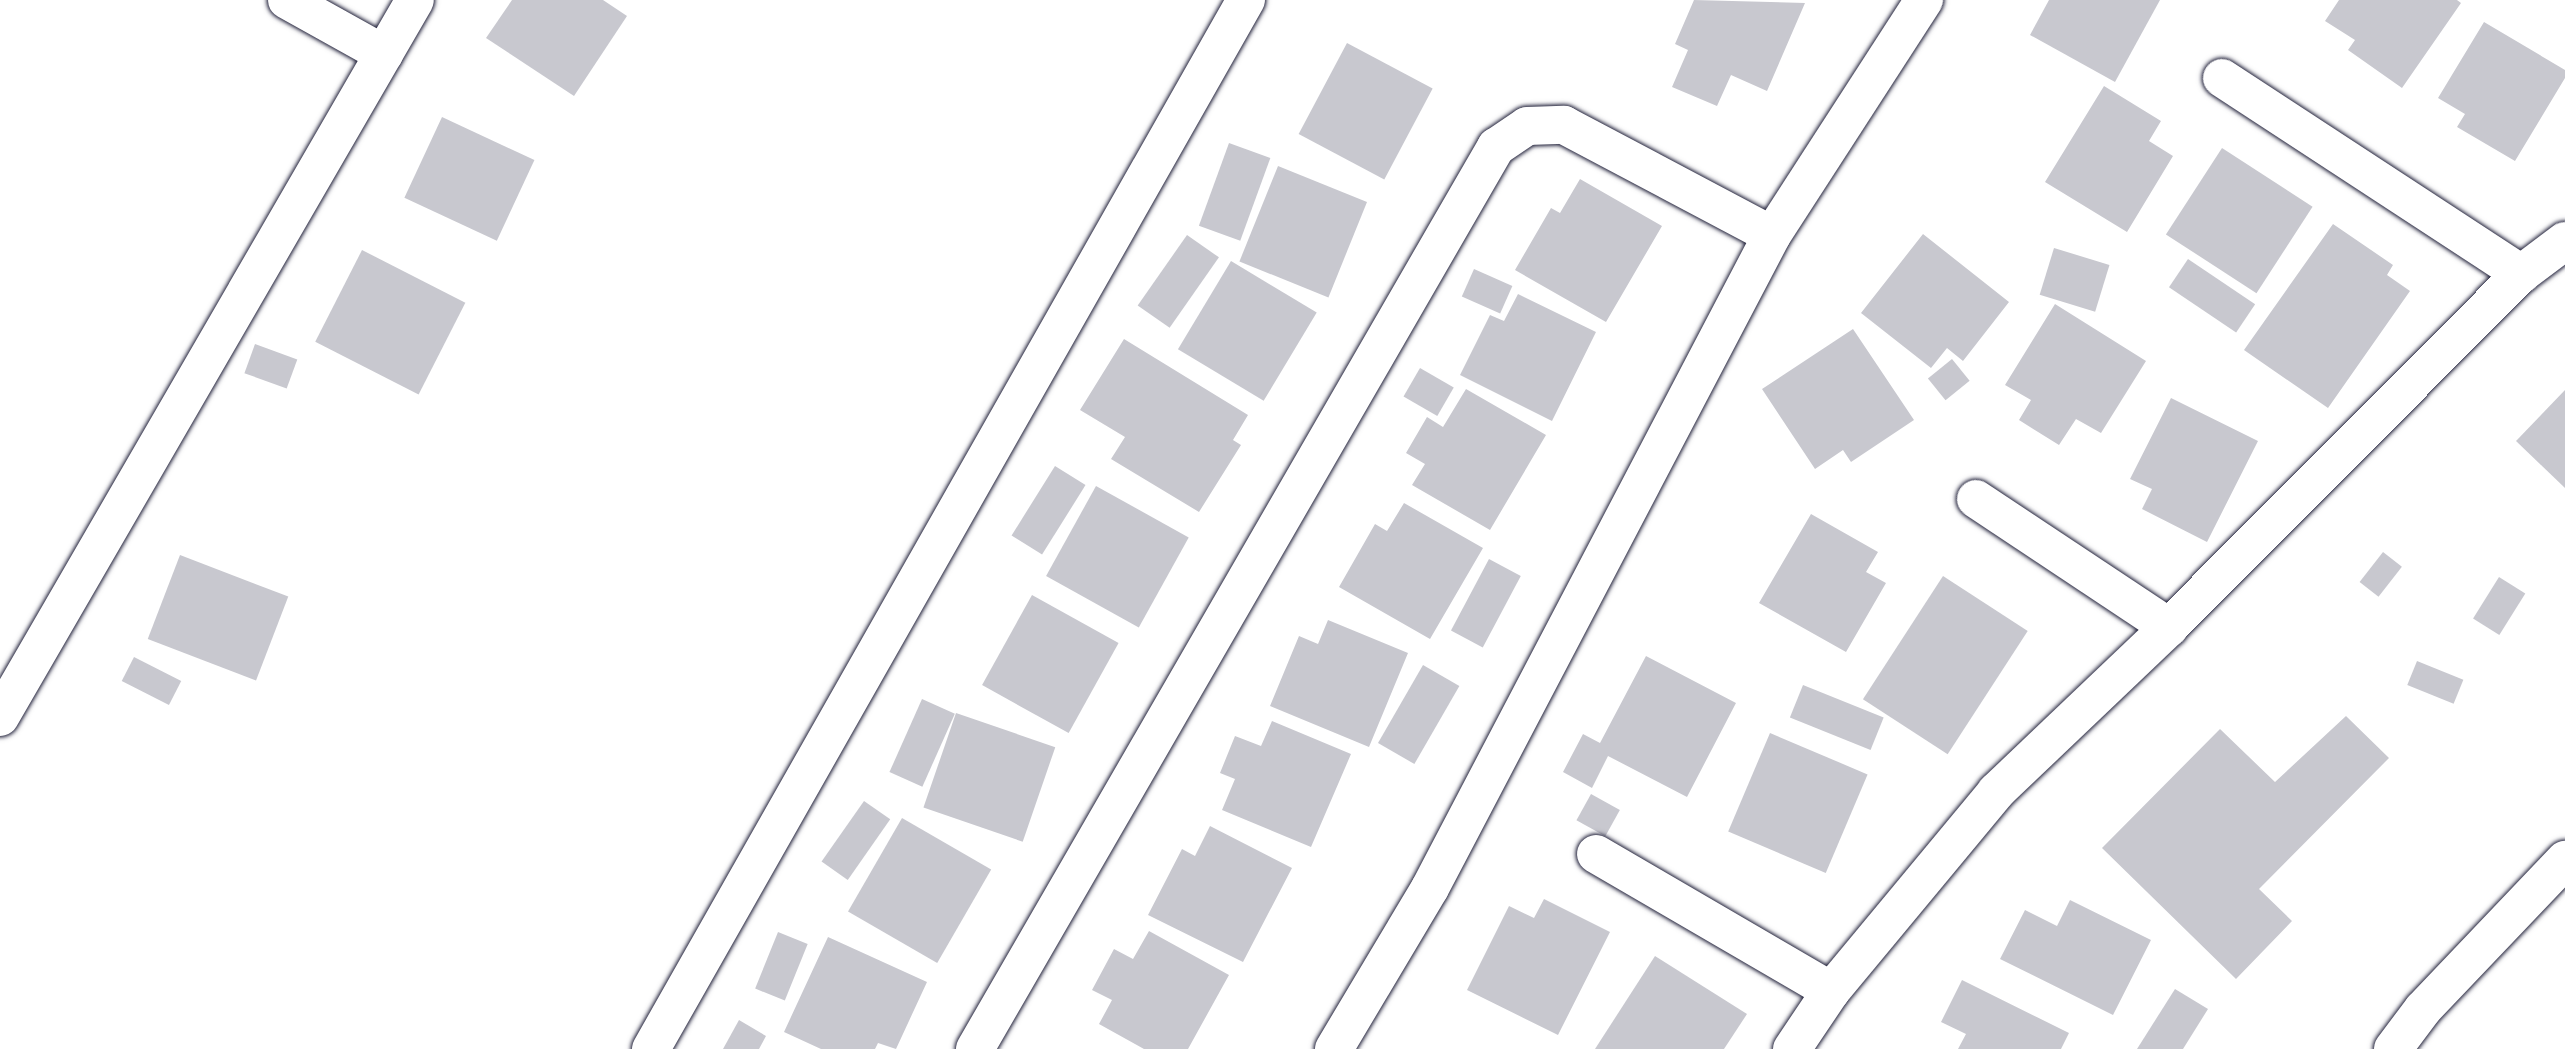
<!DOCTYPE html>
<style>
body{margin:0}
#map{position:relative;width:2565px;height:1049px;overflow:hidden;background:#fff;font-family:Caveat,sans-serif}
div>[style]{position:absolute}
.building>*{inset:0;background:#c8c8cf;transform-origin:0 0}
.roads{filter:drop-shadow(0 0 2px #22223b) drop-shadow(0 0 2px #22223b)}
.minor>*{height:38px;margin:-19px;padding:0 19px;transform-origin:19px;border-radius:19px;background:#fff}
span{translate:-50% -50%;white-space:nowrap;text-align:center;line-height:1.15;-webkit-text-stroke:6px #fff;paint-order:stroke}
</style>
<div id="map">
<div class="building">
<i style="clip-path:polygon(512px 0,603px 0,627px 16px,574px 96px,486px 38px)"></i>
<i style="clip-path:polygon(1694px 0,1805px 3px,1767px 91px,1731px 75px,1717px 106px,1672px 87px,1688px 50px,1675px 44px)"></i>
<i style="clip-path:polygon(2049px 0,2160px 0,2115px 82px,2030px 35px)"></i>
<i style="clip-path:polygon(2339px 0,2457px 0,2461px 3px,2402px 88px,2348px 50px,2355px 40px,2325px 21px)"></i>
<i style="clip-path:polygon(2484px 22px,2565px 70px,2565px 78px,2515px 161px,2457px 127px,2465px 114px,2438px 98px)"></i>
<i style="left:1347px;top:43px;width:97px;height:103px;rotate:28deg"></i>
<i style="clip-path:polygon(2104px 86px,2161px 121px,2149px 141px,2173px 156px,2127px 232px,2045px 182px)"></i>
<i style="left:442px;top:117px;width:102px;height:89px;rotate:25deg"></i>
<i style="left:1229px;top:143px;width:44px;height:88px;rotate:20deg"></i>
<i style="left:2222px;top:148px;width:108px;height:103px;rotate:33deg"></i>
<i style="left:1278px;top:166px;width:96px;height:103px;rotate:22deg"></i>
<i style="clip-path:polygon(1580px 179px,1662px 226px,1606px 322px,1515px 270px,1551px 208px,1560px 213px)"></i>
<i style="clip-path:polygon(2333px 224px,2393px 265px,2387px 275px,2410px 291px,2328px 408px,2244px 350px)"></i>
<i style="clip-path:polygon(1923px 234px,2009px 302px,1963px 361px,1947px 348px,1931px 368px,1861px 313px)"></i>
<i style="left:1187px;top:235px;width:39px;height:86px;rotate:35deg"></i>
<i style="left:2054px;top:248px;width:58px;height:49px;rotate:17deg"></i>
<i style="left:362px;top:250px;width:116px;height:103px;rotate:27deg"></i>
<i style="left:2188px;top:259px;width:81px;height:34px;rotate:34deg"></i>
<i style="left:1231px;top:261px;width:100px;height:103px;rotate:31deg"></i>
<i style="left:1474px;top:269px;width:42px;height:30px;rotate:24deg"></i>
<i style="clip-path:polygon(1518px 294px,1596px 332px,1552px 421px,1460px 375px,1490px 315px,1504px 321px)"></i>
<i style="clip-path:polygon(2055px 304px,2146px 361px,2101px 433px,2076px 419px,2059px 445px,2019px 420px,2031px 400px,2005px 385px)"></i>
<i style="clip-path:polygon(1853px 329px,1914px 420px,1851px 462px,1843px 450px,1815px 469px,1762px 389px)"></i>
<i style="clip-path:polygon(1124px 339px,1248px 415px,1233px 440px,1241px 445px,1199px 512px,1111px 459px,1125px 437px,1080px 410px)"></i>
<i style="left:255px;top:344px;width:45px;height:31px;rotate:20deg"></i>
<i style="left:1952px;top:359px;width:28px;height:31px;rotate:51deg"></i>
<i style="left:1420px;top:368px;width:39px;height:33px;rotate:30deg"></i>
<i style="clip-path:polygon(1466px 389px,1546px 435px,1490px 530px,1412px 485px,1425px 464px,1406px 453px,1427px 417px,1443px 427px)"></i>
<i style="clip-path:polygon(2565px 390px,2565px 488px,2516px 441px)"></i>
<i style="clip-path:polygon(2171px 398px,2258px 441px,2207px 542px,2142px 509px,2152px 489px,2130px 479px)"></i>
<i style="left:1055px;top:466px;width:36px;height:82px;rotate:32deg"></i>
<i style="left:1096px;top:486px;width:106px;height:103px;rotate:29deg"></i>
<i style="clip-path:polygon(1404px 503px,1483px 548px,1430px 639px,1339px 587px,1375px 524px,1387px 531px)"></i>
<i style="clip-path:polygon(1811px 514px,1878px 552px,1866px 572px,1886px 583px,1846px 652px,1759px 603px)"></i>
<i style="left:2383px;top:552px;width:24px;height:38px;rotate:38deg"></i>
<i style="left:180px;top:555px;width:116px;height:90px;rotate:21deg"></i>
<i style="left:1489px;top:559px;width:36px;height:81px;rotate:28deg"></i>
<i style="left:1943px;top:576px;width:101px;height:147px;rotate:33deg"></i>
<i style="left:2499px;top:577px;width:31px;height:49px;rotate:32deg"></i>
<i style="left:1032px;top:595px;width:99px;height:103px;rotate:29deg"></i>
<i style="clip-path:polygon(1328px 620px,1408px 653px,1369px 747px,1270px 706px,1299px 636px,1318px 644px)"></i>
<i style="clip-path:polygon(1646px 656px,1736px 703px,1687px 797px,1608px 756px,1592px 788px,1563px 772px,1583px 734px,1600px 743px)"></i>
<i style="left:134px;top:657px;width:53px;height:27px;rotate:27deg"></i>
<i style="left:2417px;top:661px;width:50px;height:26px;rotate:22deg"></i>
<i style="left:1423px;top:665px;width:42px;height:90px;rotate:30deg"></i>
<i style="left:1803px;top:685px;width:87px;height:35px;rotate:22deg"></i>
<i style="left:922px;top:699px;width:36px;height:80px;rotate:24deg"></i>
<i style="left:956px;top:713px;width:105px;height:100px;rotate:19deg"></i>
<i style="clip-path:polygon(2346px 716px,2389px 758px,2259px 889px,2292px 921px,2236px 979px,2102px 848px,2220px 729px,2275px 782px)"></i>
<i style="clip-path:polygon(1272px 721px,1351px 754px,1311px 847px,1222px 810px,1235px 779px,1220px 773px,1235px 736px,1261px 746px)"></i>
<i style="left:1770px;top:733px;width:106px;height:107px;rotate:23deg"></i>
<i style="left:1591px;top:794px;width:33px;height:30px;rotate:29deg"></i>
<i style="left:864px;top:801px;width:32px;height:74px;rotate:35deg"></i>
<i style="left:902px;top:818px;width:103px;height:108px;rotate:30deg"></i>
<i style="clip-path:polygon(1210px 826px,1292px 868px,1243px 962px,1148px 915px,1182px 849px,1195px 856px)"></i>
<i style="clip-path:polygon(1544px 899px,1610px 932px,1558px 1035px,1467px 990px,1509px 906px,1534px 918px)"></i>
<i style="clip-path:polygon(2070px 900px,2151px 940px,2113px 1015px,2000px 959px,2025px 910px,2057px 926px)"></i>
<i style="clip-path:polygon(1149px 931px,1229px 975px,1188px 1049px,1144px 1049px,1099px 1024px,1112px 1000px,1092px 990px,1114px 949px,1133px 959px)"></i>
<i style="left:778px;top:932px;width:32px;height:61px;rotate:22deg"></i>
<i style="clip-path:polygon(828px 937px,927px 982px,896px 1049px,878px 1043px,875px 1049px,821px 1049px,784px 1032px)"></i>
<i style="clip-path:polygon(1655px 956px,1747px 1014px,1724px 1049px,1595px 1049px)"></i>
<i style="clip-path:polygon(1962px 980px,2069px 1033px,2061px 1049px,1958px 1049px,1966px 1034px,1941px 1022px)"></i>
<i style="clip-path:polygon(2175px 989px,2208px 1009px,2183px 1049px,2137px 1049px)"></i>
<i style="clip-path:polygon(739px 1020px,766px 1036px,759px 1049px,723px 1049px)"></i>
</div>
<div class="roads">
<div class="minor">
<i style="left:287px;top:0;width:111px;rotate:29.1deg"></i>
<i style="left:2222px;top:78px;width:358px;rotate:33.2deg"></i>
<i style="left:1976px;top:499px;width:232px;rotate:33.6deg"></i>
<i style="left:0;top:717px;width:828px;rotate:-59.94deg"></i>
<i style="left:1596px;top:854px;width:272px;rotate:30.2deg"></i>
<i style="left:651px;top:1049px;width:1206px;rotate:-60.44deg"></i>
<i style="left:975px;top:1049px;width:1042px;rotate:-59.99deg"></i>
<i style="left:1496px;top:147px;width:37px;rotate:-34deg"></i>
<i style="left:1527px;top:126px;width:37px;rotate:-2deg"></i>
<i style="left:1564px;top:125px;width:235px;rotate:27.9deg"></i>
<i style="left:1334px;top:1049px;width:187px;rotate:-59.2deg"></i>
<i style="left:1430px;top:888px;width:737px;rotate:-62.36deg"></i>
<i style="left:1772px;top:235px;width:280px;rotate:-57.1deg"></i>
<i style="left:1792px;top:1049px;width:70px;rotate:-56.1deg"></i>
<i style="left:1831px;top:991px;width:259px;rotate:-50.3deg"></i>
<i style="left:1996px;top:792px;width:239px;rotate:-43.6deg"></i>
<i style="left:2169px;top:627px;width:499px;rotate:-45.1deg"></i>
<i style="left:2521px;top:274px;width:55px;rotate:-36.9deg"></i>
<i style="left:2393px;top:1049px;width:50px;rotate:-53.1deg"></i>
<i style="left:2423px;top:1009px;width:206px;rotate:-46.4deg"></i>
</div>
</div>
</div>
